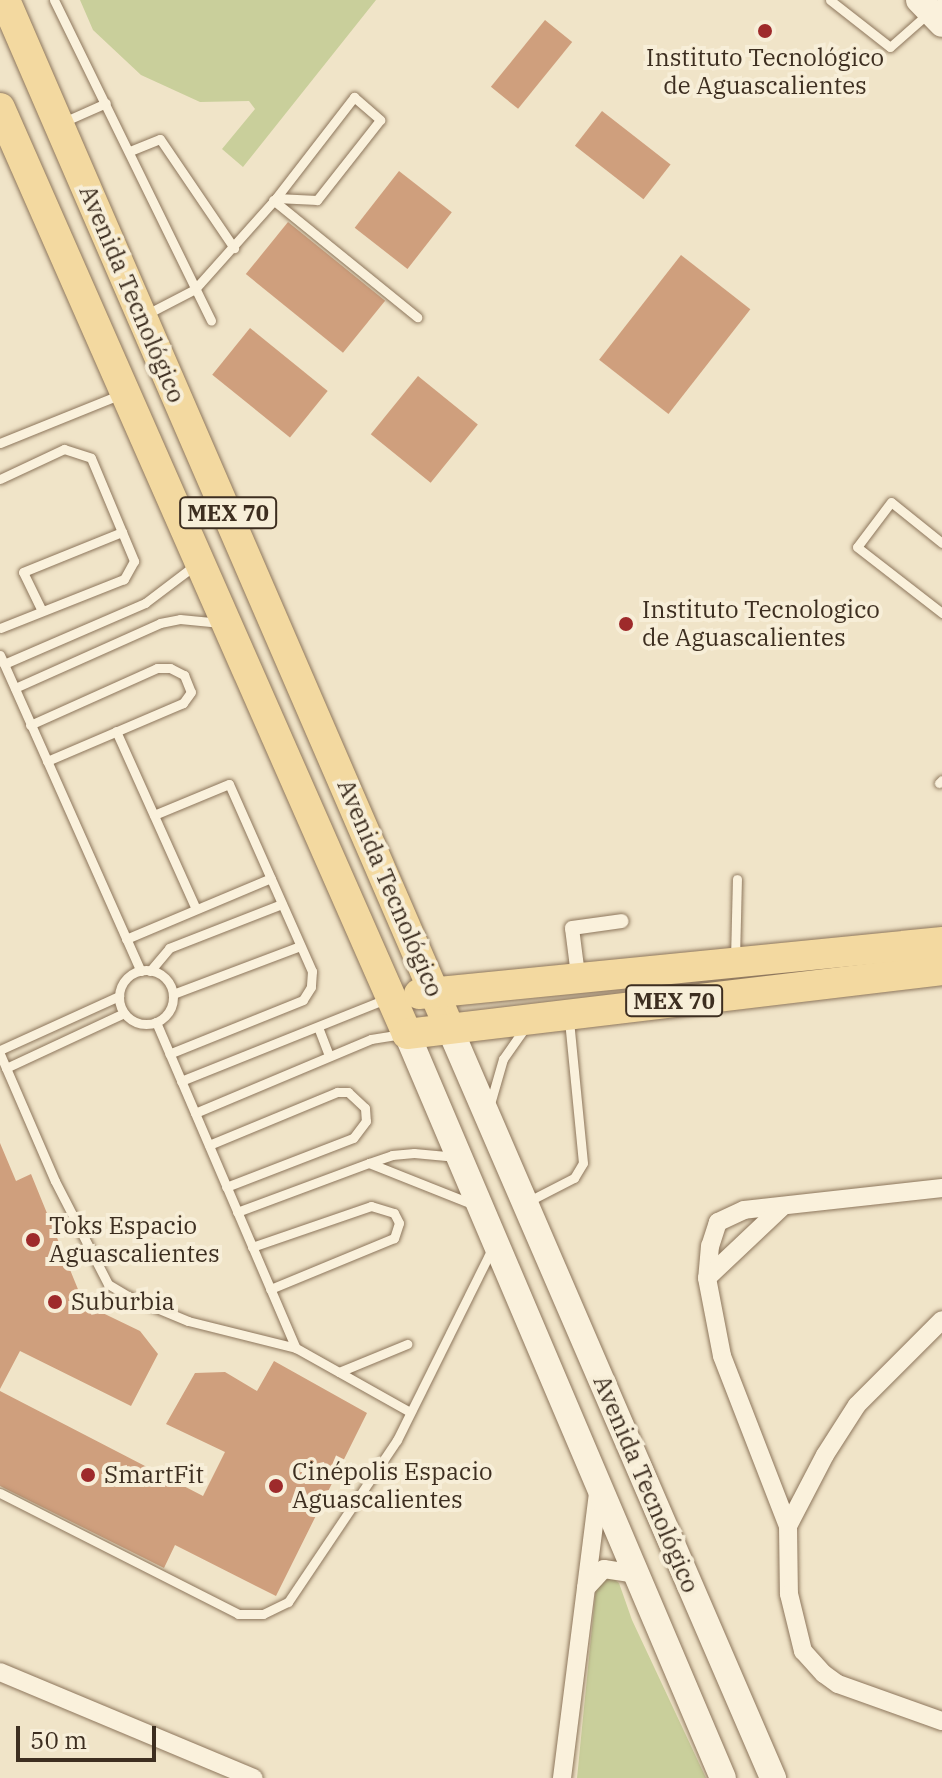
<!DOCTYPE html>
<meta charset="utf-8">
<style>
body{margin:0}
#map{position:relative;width:942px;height:1778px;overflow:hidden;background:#f0e4c8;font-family:"IBM Plex Serif",serif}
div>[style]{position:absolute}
.green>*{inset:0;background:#c9cf9b}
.building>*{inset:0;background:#cf9f7d;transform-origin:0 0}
.roads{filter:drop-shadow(0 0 2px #8d765c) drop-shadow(0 0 2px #8d765c)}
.service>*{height:9px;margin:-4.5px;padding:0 4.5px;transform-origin:4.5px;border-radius:4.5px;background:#faf1dc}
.service>.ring{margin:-4.5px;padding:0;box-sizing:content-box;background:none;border:9px solid #faf1dc;border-radius:50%}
.pedestrian>*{height:14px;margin:-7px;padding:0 7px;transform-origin:7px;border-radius:7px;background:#faf1dc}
.minor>*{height:18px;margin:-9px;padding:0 9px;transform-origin:9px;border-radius:9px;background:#faf1dc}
.secondary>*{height:26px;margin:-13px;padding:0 13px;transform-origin:13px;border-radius:13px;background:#faf1dc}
.primary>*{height:30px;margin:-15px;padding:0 15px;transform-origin:15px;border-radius:15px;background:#f3d9a0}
.dots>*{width:22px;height:22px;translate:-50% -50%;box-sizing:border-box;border:4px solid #f7eed8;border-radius:50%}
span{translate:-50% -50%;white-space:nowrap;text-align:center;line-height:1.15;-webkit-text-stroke:8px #f7eed8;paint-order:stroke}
.shield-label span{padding:2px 6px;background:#f7eed8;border:2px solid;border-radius:6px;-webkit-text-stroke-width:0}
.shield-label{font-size:22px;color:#3d2e20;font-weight:700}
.poi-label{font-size:24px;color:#3d2e20}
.left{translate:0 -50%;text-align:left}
.street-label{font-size:24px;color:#3d2e20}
.scale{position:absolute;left:16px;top:1726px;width:140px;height:36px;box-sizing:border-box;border:4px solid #3d2e20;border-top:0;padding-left:10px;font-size:24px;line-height:28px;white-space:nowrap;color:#3d2e20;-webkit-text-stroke:6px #f7eed8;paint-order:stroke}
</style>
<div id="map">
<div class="green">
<i style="clip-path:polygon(80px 0,376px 0,243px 167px,222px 149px,255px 109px,249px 101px,200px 102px,141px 75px,93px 30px)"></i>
<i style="clip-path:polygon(609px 1576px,619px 1583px,632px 1620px,706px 1778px,577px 1778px,596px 1587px)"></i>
</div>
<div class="building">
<i style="left:545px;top:20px;width:35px;height:86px;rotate:39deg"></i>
<i style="left:602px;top:111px;width:87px;height:44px;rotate:38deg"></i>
<i style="left:399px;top:171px;width:67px;height:72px;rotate:38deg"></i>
<i style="left:288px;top:222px;width:125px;height:67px;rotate:39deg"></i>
<i style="left:681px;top:255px;width:88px;height:133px;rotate:38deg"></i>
<i style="left:250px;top:328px;width:100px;height:60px;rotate:39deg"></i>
<i style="left:418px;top:376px;width:77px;height:75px;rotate:39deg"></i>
<i style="clip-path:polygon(0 1143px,16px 1181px,31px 1174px,84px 1304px,140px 1331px,158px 1354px,131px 1406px,20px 1351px,0 1389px)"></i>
<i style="clip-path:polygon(274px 1361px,367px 1413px,276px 1596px,175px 1545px,164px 1568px,0 1486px,0 1391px,203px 1496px,225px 1452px,166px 1424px,195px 1373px,225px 1372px,257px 1391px)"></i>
</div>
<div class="roads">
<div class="service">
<i style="left:54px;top:0;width:357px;rotate:63.9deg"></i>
<i style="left:830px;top:0;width:76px;rotate:38.1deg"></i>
<i style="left:890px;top:47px;width:69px;rotate:-41.5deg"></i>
<i style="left:61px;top:123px;width:49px;rotate:-24deg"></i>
<i style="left:130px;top:151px;width:32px;rotate:-22deg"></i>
<i style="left:160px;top:139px;width:132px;rotate:55.8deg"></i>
<i style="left:273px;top:200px;width:186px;rotate:39.1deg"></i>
<i style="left:145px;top:315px;width:56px;rotate:-27.5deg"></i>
<i style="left:195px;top:289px;width:122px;rotate:-48.3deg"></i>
<i style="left:276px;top:198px;width:128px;rotate:-52.3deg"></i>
<i style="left:354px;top:97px;width:35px;rotate:41deg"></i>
<i style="left:380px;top:120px;width:102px;rotate:128.2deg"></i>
<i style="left:317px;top:200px;width:41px;rotate:-177.2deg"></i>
<i style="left:0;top:443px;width:128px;rotate:-22deg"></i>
<i style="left:0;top:479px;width:71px;rotate:-25.1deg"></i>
<i style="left:64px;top:449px;width:28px;rotate:18deg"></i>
<i style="left:91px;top:458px;width:112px;rotate:67.3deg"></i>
<i style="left:134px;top:561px;width:21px;rotate:119deg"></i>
<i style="left:124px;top:579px;width:133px;rotate:158.4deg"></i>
<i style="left:942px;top:543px;width:65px;rotate:-141.2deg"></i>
<i style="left:891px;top:502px;width:56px;rotate:127.1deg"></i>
<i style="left:857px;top:547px;width:108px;rotate:37.8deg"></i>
<i style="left:42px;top:611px;width:43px;rotate:-116deg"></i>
<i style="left:23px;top:572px;width:107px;rotate:-22deg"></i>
<i style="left:0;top:655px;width:346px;rotate:66deg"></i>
<i style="left:4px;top:664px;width:154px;rotate:-23.4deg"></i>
<i style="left:145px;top:603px;width:61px;rotate:-37.1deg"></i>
<i style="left:15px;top:688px;width:159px;rotate:-24.1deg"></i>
<i style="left:160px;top:623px;width:20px;rotate:-11deg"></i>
<i style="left:180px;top:619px;width:41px;rotate:5.6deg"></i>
<i style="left:30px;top:725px;width:139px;rotate:-24.2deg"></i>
<i style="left:157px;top:668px;width:13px"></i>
<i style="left:170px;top:668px;width:16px;rotate:27deg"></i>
<i style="left:184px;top:675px;width:18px;rotate:68deg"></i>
<i style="left:191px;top:692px;width:14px;rotate:126deg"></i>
<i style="left:183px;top:703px;width:148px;rotate:156.9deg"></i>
<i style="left:116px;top:731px;width:195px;rotate:65.8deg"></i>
<i style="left:939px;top:783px;width:4px;rotate:-45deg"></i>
<i style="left:154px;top:815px;width:81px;rotate:-22.5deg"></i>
<i style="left:229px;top:784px;width:205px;rotate:66.1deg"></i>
<i style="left:312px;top:971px;width:16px;rotate:94deg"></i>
<i style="left:311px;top:987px;width:15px;rotate:122deg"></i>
<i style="left:303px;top:1000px;width:144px;rotate:158.1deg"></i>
<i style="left:126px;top:939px;width:157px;rotate:-22.8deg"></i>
<i style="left:735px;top:959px;width:80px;rotate:-88.6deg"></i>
<i class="ring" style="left:119px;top:970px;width:45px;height:45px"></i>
<i style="left:150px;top:971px;width:30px;rotate:-50deg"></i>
<i style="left:169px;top:948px;width:121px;rotate:-21.3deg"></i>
<i style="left:173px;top:994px;width:136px;rotate:-20.7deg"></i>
<i style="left:156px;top:1022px;width:355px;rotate:66.8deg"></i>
<i style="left:318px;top:1027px;width:31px;rotate:69deg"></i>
<i style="left:0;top:1050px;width:131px;rotate:-24.4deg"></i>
<i style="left:0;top:1054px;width:138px;rotate:66.6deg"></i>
<i style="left:55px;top:1181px;width:116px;rotate:62.8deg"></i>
<i style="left:108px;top:1284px;width:23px;rotate:31deg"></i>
<i style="left:128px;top:1296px;width:65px;rotate:22.6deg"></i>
<i style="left:188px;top:1321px;width:111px;rotate:14deg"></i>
<i style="left:296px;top:1348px;width:131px;rotate:29.3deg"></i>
<i style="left:6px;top:1068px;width:130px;rotate:-25deg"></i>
<i style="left:181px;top:1081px;width:221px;rotate:-21.8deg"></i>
<i style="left:490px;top:1104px;width:47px;rotate:-73.9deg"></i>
<i style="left:503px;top:1059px;width:38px;rotate:-55deg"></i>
<i style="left:195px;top:1113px;width:191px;rotate:-22.8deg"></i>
<i style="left:371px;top:1039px;width:30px;rotate:-9deg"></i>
<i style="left:209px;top:1145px;width:139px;rotate:-22.5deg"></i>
<i style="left:337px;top:1092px;width:11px"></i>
<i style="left:348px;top:1092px;width:23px;rotate:43deg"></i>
<i style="left:365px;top:1108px;width:13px;rotate:86deg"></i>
<i style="left:366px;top:1121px;width:21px;rotate:127deg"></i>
<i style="left:353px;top:1138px;width:136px;rotate:158.9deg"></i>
<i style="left:369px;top:1163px;width:24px;rotate:-19deg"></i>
<i style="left:392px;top:1155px;width:22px;rotate:-5deg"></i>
<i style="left:414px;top:1153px;width:43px;rotate:5.3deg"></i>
<i style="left:527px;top:1202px;width:53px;rotate:-27.1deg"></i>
<i style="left:574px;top:1178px;width:17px;rotate:-59deg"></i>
<i style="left:583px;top:1163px;width:143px;rotate:-95.6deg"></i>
<i style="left:237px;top:1212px;width:141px;rotate:-20.4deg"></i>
<i style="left:369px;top:1163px;width:111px;rotate:21.7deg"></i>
<i style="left:252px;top:1247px;width:126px;rotate:-19deg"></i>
<i style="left:371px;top:1206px;width:24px;rotate:17deg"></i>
<i style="left:394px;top:1213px;width:11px;rotate:63deg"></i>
<i style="left:399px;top:1223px;width:16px;rotate:108deg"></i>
<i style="left:394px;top:1238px;width:134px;rotate:157.6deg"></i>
<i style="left:339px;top:1372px;width:74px;rotate:-22.4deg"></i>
<i style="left:0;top:1493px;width:267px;rotate:26.9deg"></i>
<i style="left:238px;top:1614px;width:25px"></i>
<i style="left:263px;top:1614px;width:28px;rotate:-26deg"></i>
<i style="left:288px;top:1602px;width:195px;rotate:-56.1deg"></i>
<i style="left:397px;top:1440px;width:213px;rotate:-63.6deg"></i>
</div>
<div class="pedestrian">
<i style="left:578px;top:975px;width:47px;rotate:-97.3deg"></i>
<i style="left:572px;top:928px;width:50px;rotate:-8deg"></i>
</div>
<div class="minor">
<i style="left:942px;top:1188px;width:199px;rotate:173.7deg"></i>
<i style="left:744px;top:1210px;width:29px;rotate:155deg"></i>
<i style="left:718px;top:1222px;width:25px;rotate:108deg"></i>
<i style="left:710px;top:1246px;width:32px;rotate:95deg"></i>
<i style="left:707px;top:1278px;width:79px;rotate:79.1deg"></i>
<i style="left:722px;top:1356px;width:182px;rotate:68.8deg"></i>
<i style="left:788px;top:1526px;width:68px;rotate:89.2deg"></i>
<i style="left:789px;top:1594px;width:59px;rotate:76.2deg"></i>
<i style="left:803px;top:1651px;width:31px;rotate:48deg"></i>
<i style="left:824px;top:1674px;width:17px;rotate:36deg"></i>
<i style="left:838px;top:1684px;width:110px;rotate:19.6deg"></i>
<i style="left:707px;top:1278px;width:102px;rotate:-43.4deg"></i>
<i style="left:788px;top:1526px;width:80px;rotate:-62.5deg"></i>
<i style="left:825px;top:1455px;width:59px;rotate:-57.4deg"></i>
<i style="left:857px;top:1405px;width:120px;rotate:-45deg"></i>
<i style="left:586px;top:1588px;width:26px;rotate:-47deg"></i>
<i style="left:604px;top:1569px;width:30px;rotate:9deg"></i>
<i style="left:0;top:1672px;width:275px;rotate:22.7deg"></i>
<i style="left:562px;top:1778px;width:288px;rotate:-82.8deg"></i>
</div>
<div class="secondary">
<i style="left:919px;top:0;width:33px;rotate:46deg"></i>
<i style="left:449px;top:1027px;width:818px;rotate:66.66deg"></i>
<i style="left:407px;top:1034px;width:808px;rotate:66.99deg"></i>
</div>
<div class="primary">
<i style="left:5px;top:0;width:1119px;rotate:66.62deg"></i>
<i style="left:0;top:108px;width:1011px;rotate:66.27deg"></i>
<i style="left:407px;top:1034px;width:539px;rotate:-6.82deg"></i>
<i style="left:419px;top:994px;width:526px;rotate:-5.68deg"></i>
</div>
</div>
<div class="dots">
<i style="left:765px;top:31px;background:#9e2a2b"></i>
<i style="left:626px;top:624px;background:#9e2a2b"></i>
<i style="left:33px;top:1240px;background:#9e2a2b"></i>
<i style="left:55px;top:1302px;background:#9e2a2b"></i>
<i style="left:88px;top:1475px;background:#9e2a2b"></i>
<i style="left:276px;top:1486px;background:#9e2a2b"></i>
</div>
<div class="shield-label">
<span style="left:228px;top:513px">MEX 70</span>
<span style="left:674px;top:1001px">MEX 70</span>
</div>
<div class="poi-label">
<span style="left:765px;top:72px">Instituto Tecnológico<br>de Aguascalientes</span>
<span class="left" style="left:642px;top:624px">Instituto Tecnologico<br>de Aguascalientes</span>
<span class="left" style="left:49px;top:1240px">Toks Espacio<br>Aguascalientes</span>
<span class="left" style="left:71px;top:1302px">Suburbia</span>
<span class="left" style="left:292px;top:1486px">Cinépolis Espacio<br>Aguascalientes</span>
<span class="left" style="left:104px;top:1475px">SmartFit</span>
</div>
<div class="street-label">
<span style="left:132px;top:294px;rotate:67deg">Avenida Tecnológico</span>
<span style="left:390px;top:888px;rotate:67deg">Avenida Tecnológico</span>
<span style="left:646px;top:1484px;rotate:67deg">Avenida Tecnológico</span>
</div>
<div class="scale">50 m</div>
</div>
